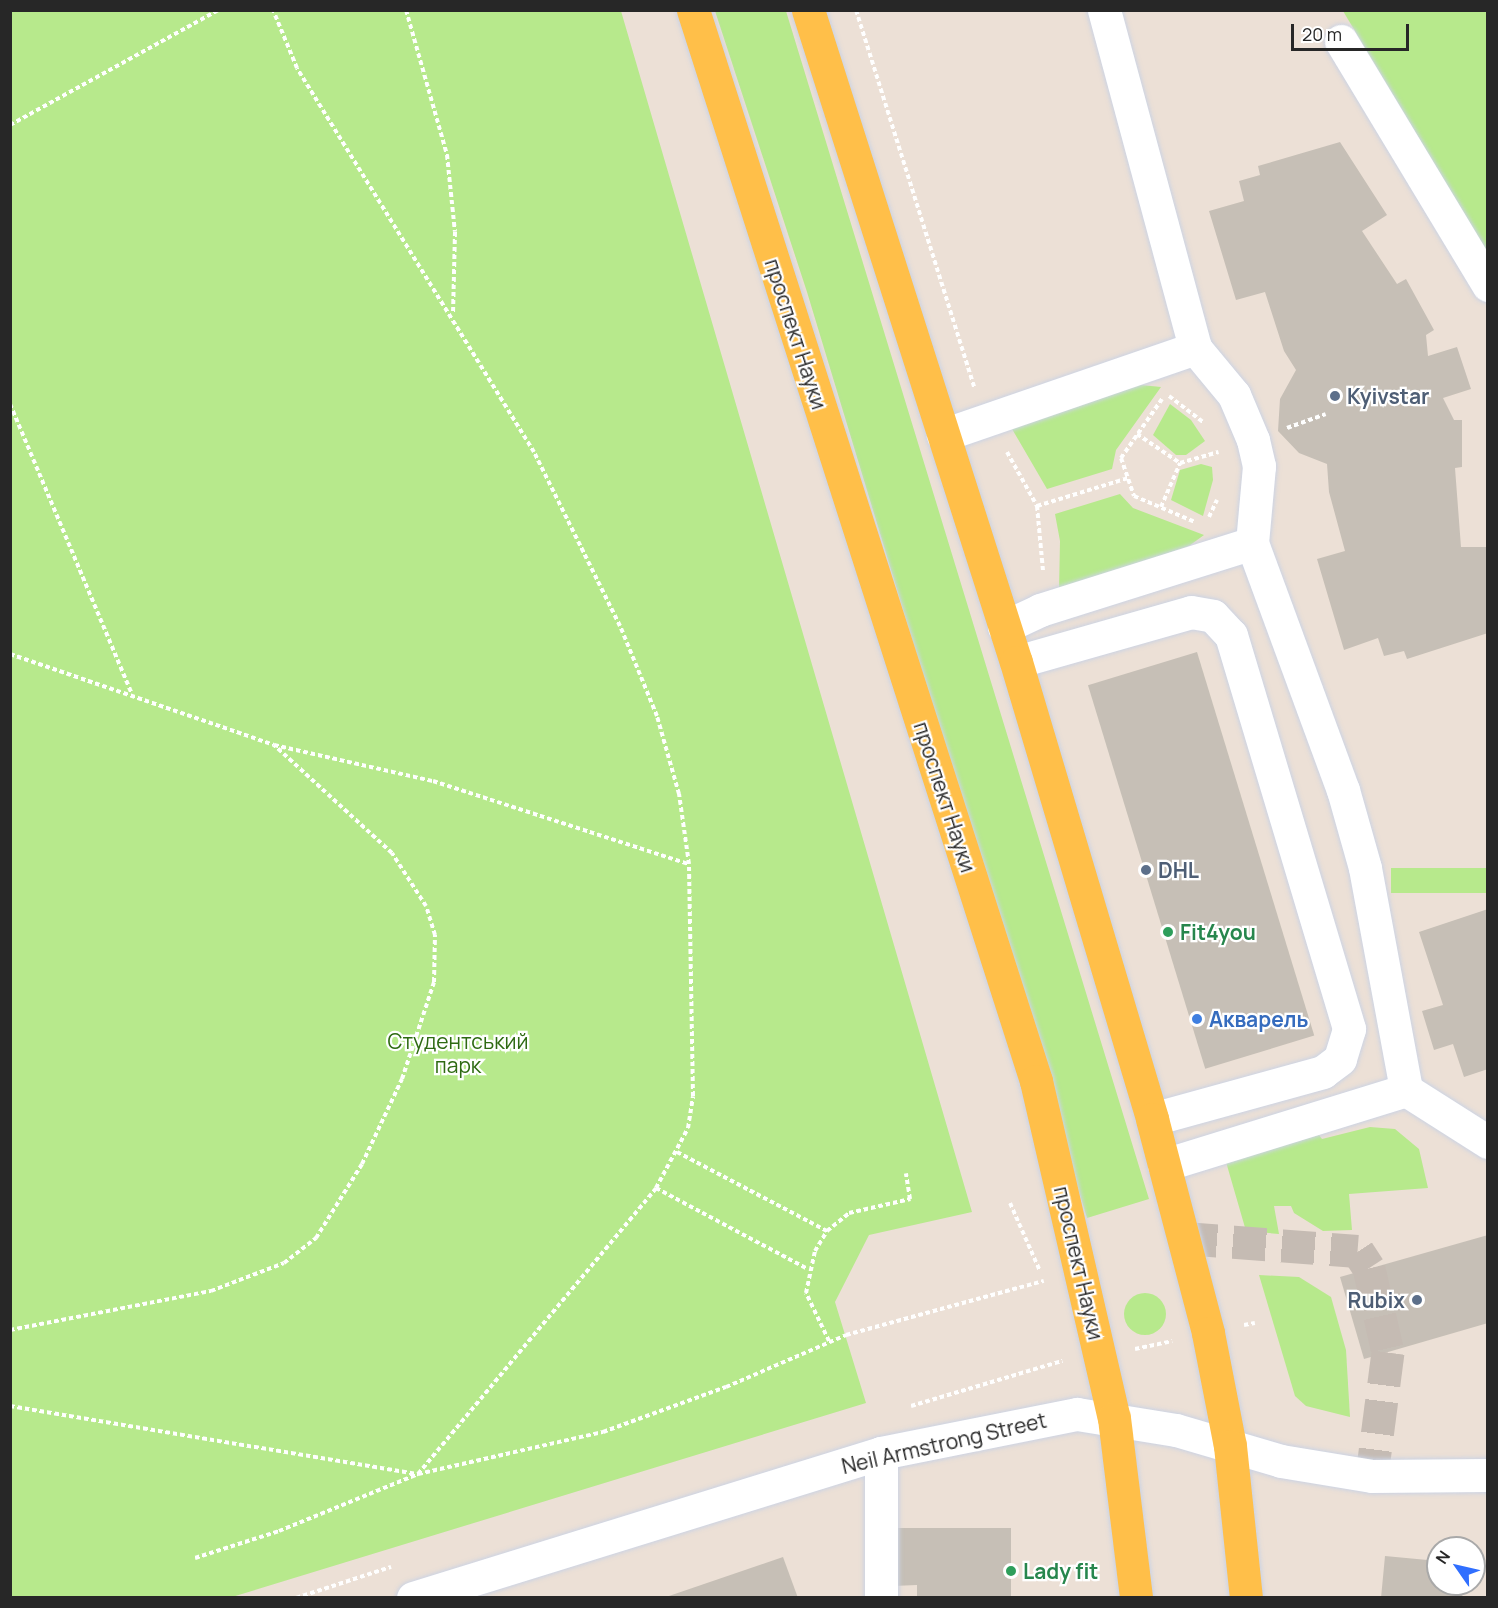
<!DOCTYPE html>
<meta charset="utf-8">
<style>
body{margin:0}
#map{position:relative;width:1498px;height:1608px;overflow:hidden;background:#ece0d6;font-family:Manrope,sans-serif}
div>[style]{position:absolute}
.green>*{inset:0;background:#b7e98c;transform-origin:0 0}
.round{border-radius:50%}
.building>*{inset:0;background:#c6bfb6;transform-origin:0 0}
.minor-tunnel>*{height:33px;margin-top:-16.5px;transform-origin:0;background:repeating-linear-gradient(90deg,#c5bbb3 0 33px,transparent 0 49px)}
.path>*{height:4px;margin-top:-2px;transform-origin:0;background:repeating-linear-gradient(90deg,#fff 0 4.5px,transparent 0 7.5px)}
.roads{filter:drop-shadow(0 0 2px #ccd3e3) drop-shadow(0 0 2px #ccd3e3)}
.minor>*{height:33px;margin:-16.5px;padding:0 16.5px;transform-origin:16.5px;border-radius:16.5px;background:#fff}
.major>*{height:33px;margin:-16.5px;padding:0 16.5px;transform-origin:16.5px;border-radius:16.5px;background:#ffbf49}
.dots>*{width:16px;height:16px;translate:-50% -50%;box-sizing:border-box;border:3px solid #fff;border-radius:50%}
span{translate:-50% -50%;white-space:nowrap;text-align:center;line-height:1.15;-webkit-text-stroke:4.5px #fff;paint-order:stroke}
.street-label{font-size:21px;color:#272727}
.service-label{font-size:21px;color:#4e5e75;font-weight:700}
.left{translate:0 -50%;text-align:left}
.right{translate:-100% -50%;text-align:right}
.leisure-label{font-size:21px;color:#27864d;font-weight:700}
.shop-label{font-size:21px;color:#366cbe;font-weight:700}
.park-label{font-size:21px;color:#2e6a12}
.frame{position:absolute;inset:0;border:12px solid #272727;pointer-events:none}
.north{position:absolute;left:1426px;top:1536px;width:60px;height:60px;box-sizing:border-box;background:#fff;border:2px solid #a9a9a9;border-radius:50%;rotate:304deg;font-size:16px;font-weight:700;line-height:24px;text-align:center;color:#272727}
.north::after{content:'';display:block;margin:auto;width:21px;height:27px;background:#306fff;clip-path:polygon(50% 0,100% 100%,50% 72%,0 100%)}
.scale{position:absolute;left:1291px;top:24px;width:118px;height:27px;box-sizing:border-box;border:3px solid #272727;border-top:0;padding-left:8px;font-size:18px;line-height:21px;white-space:nowrap;color:#272727;-webkit-text-stroke:4px #fff;paint-order:stroke}
</style>
<div id="map">
<div class="green">
<i style="clip-path:polygon(11px 10px,621px 11px,972px 1212px,869px 1235px,835px 1302px,866px 1403px,232px 1597px,11px 1597px)"></i>
<i style="clip-path:polygon(715px 11px,786px 11px,1149px 1199px,1087px 1218px,807px 292px)"></i>
<i style="clip-path:polygon(1343px 11px,1487px 11px,1487px 252px)"></i>
<i style="clip-path:polygon(1131px 384px,1161px 387px,1116px 450px,1112px 469px,1047px 489px,1008px 422px)"></i>
<i style="clip-path:polygon(1170px 404px,1191px 420px,1205px 441px,1186px 455px,1176px 455px,1153px 435px)"></i>
<i style="clip-path:polygon(1201px 464px,1212px 467px,1213px 480px,1203px 516px,1171px 500px,1180px 470px)"></i>
<i style="clip-path:polygon(1120px 494px,1133px 508px,1204px 535px,1189px 546px,1059px 591px,1060px 541px,1055px 514px)"></i>
<i style="left:1487px;top:868px;width:25px;height:96px;rotate:90deg"></i>
<i style="clip-path:polygon(1370px 1127px,1395px 1129px,1419px 1149px,1428px 1188px,1349px 1194px,1352px 1230px,1323px 1231px,1294px 1213px,1291px 1206px,1274px 1206px,1279px 1234px,1246px 1231px,1226px 1162px,1319px 1135px,1322px 1139px)"></i>
<i style="clip-path:polygon(1259px 1275px,1299px 1277px,1331px 1297px,1346px 1350px,1350px 1417px,1306px 1406px,1295px 1396px)"></i>
<i class="round" style="left:1124px;top:1293px;width:42px;height:42px"></i>
</div>
<div class="building">
<i style="clip-path:polygon(1340px 142px,1387px 215px,1362px 231px,1397px 284px,1406px 279px,1434px 330px,1426px 335px,1428px 356px,1457px 347px,1471px 389px,1443px 398px,1454px 420px,1462px 420px,1462px 467px,1455px 468px,1461px 547px,1488px 547px,1488px 633px,1407px 659px,1404px 651px,1384px 656px,1378px 638px,1344px 650px,1317px 559px,1345px 551px,1329px 492px,1327px 464px,1299px 453px,1278px 431px,1280px 399px,1296px 370px,1284px 351px,1265px 292px,1236px 300px,1209px 211px,1244px 201px,1239px 181px,1260px 175px,1258px 166px)"></i>
<i style="left:1197px;top:652px;width:401px;height:114px;rotate:73deg"></i>
<i style="clip-path:polygon(1488px 909px,1488px 1069px,1464px 1077px,1453px 1044px,1434px 1050px,1422px 1011px,1443px 1005px,1419px 932px)"></i>
<i style="clip-path:polygon(1488px 1235px,1488px 1323px,1364px 1359px,1340px 1277px)"></i>
<i style="clip-path:polygon(893px 1528px,1011px 1528px,1011px 1598px,917px 1598px,917px 1585px,893px 1586px)"></i>
<i style="clip-path:polygon(1385px 1556px,1438px 1561px,1438px 1584px,1463px 1584px,1462px 1598px,1381px 1598px)"></i>
<i style="clip-path:polygon(783px 1557px,798px 1598px,666px 1598px,666px 1597px)"></i>
</div>
<div class="minor-tunnel">
<i style="left:1184px;top:1238px;width:174px;rotate:4.3deg"></i>
<i style="left:1358px;top:1251px;width:20px;rotate:57deg"></i>
<i style="left:1369px;top:1268px;width:86px;rotate:77.3deg"></i>
<i style="left:1388px;top:1352px;width:125px;rotate:97.4deg"></i>
</div>
<div class="path">
<i style="left:406px;top:10px;width:151px;rotate:74.2deg"></i>
<i style="left:447px;top:155px;width:77px;rotate:84.1deg"></i>
<i style="left:455px;top:232px;width:82px;rotate:91.4deg"></i>
<i style="left:856px;top:10px;width:395px;rotate:72.6deg"></i>
<i style="left:10px;top:125px;width:238px;rotate:-28.9deg"></i>
<i style="left:1169px;top:396px;width:43px;rotate:37.4deg"></i>
<i style="left:1162px;top:399px;width:72px;rotate:124.8deg"></i>
<i style="left:1121px;top:458px;width:40px;rotate:71.1deg"></i>
<i style="left:1134px;top:496px;width:66px;rotate:23.1deg"></i>
<i style="left:10px;top:404px;width:315px;rotate:67.2deg"></i>
<i style="left:1287px;top:428px;width:41px;rotate:-19.7deg"></i>
<i style="left:1137px;top:434px;width:52px;rotate:34deg"></i>
<i style="left:1180px;top:463px;width:40px;rotate:-16deg"></i>
<i style="left:1007px;top:452px;width:62px;rotate:60.9deg"></i>
<i style="left:1037px;top:506px;width:65px;rotate:84.7deg"></i>
<i style="left:1037px;top:506px;width:95px;rotate:-17.1deg"></i>
<i style="left:1161px;top:507px;width:48px;rotate:-66.6deg"></i>
<i style="left:1209px;top:517px;width:19px;rotate:-65deg"></i>
<i style="left:10px;top:654px;width:279px;rotate:19deg"></i>
<i style="left:274px;top:745px;width:163px;rotate:12.8deg"></i>
<i style="left:433px;top:781px;width:269px;rotate:18deg"></i>
<i style="left:677px;top:1152px;width:170px;rotate:27.8deg"></i>
<i style="left:656px;top:1188px;width:172px;rotate:28.1deg"></i>
<i style="left:1010px;top:1203px;width:74px;rotate:66.2deg"></i>
<i style="left:1244px;top:1325px;width:11px;rotate:-10deg"></i>
<i style="left:10px;top:1330px;width:205px;rotate:-11deg"></i>
<i style="left:211px;top:1291px;width:78px;rotate:-21deg"></i>
<i style="left:284px;top:1263px;width:41px;rotate:-38deg"></i>
<i style="left:316px;top:1238px;width:87px;rotate:-58.1deg"></i>
<i style="left:362px;top:1164px;width:94px;rotate:-64.8deg"></i>
<i style="left:402px;top:1079px;width:102px;rotate:-71.7deg"></i>
<i style="left:434px;top:982px;width:47px;rotate:-88.8deg"></i>
<i style="left:435px;top:935px;width:30px;rotate:-107deg"></i>
<i style="left:426px;top:906px;width:63px;rotate:-122.7deg"></i>
<i style="left:392px;top:853px;width:160px;rotate:-137.5deg"></i>
<i style="left:829px;top:1341px;width:53px;rotate:-115.6deg"></i>
<i style="left:806px;top:1293px;width:43px;rotate:-77.9deg"></i>
<i style="left:815px;top:1251px;width:23px;rotate:-59deg"></i>
<i style="left:827px;top:1231px;width:28px;rotate:-39deg"></i>
<i style="left:849px;top:1213px;width:63px;rotate:-12.9deg"></i>
<i style="left:910px;top:1199px;width:26px;rotate:-99deg"></i>
<i style="left:1135px;top:1349px;width:38px;rotate:-12deg"></i>
<i style="left:10px;top:1406px;width:414px;rotate:9.5deg"></i>
<i style="left:418px;top:1474px;width:190px;rotate:-12.8deg"></i>
<i style="left:603px;top:1432px;width:131px;rotate:-20.1deg"></i>
<i style="left:726px;top:1387px;width:131px;rotate:-23.4deg"></i>
<i style="left:846px;top:1335px;width:205px;rotate:-15.3deg"></i>
<i style="left:911px;top:1406px;width:158px;rotate:-16.6deg"></i>
<i style="left:195px;top:1558px;width:88px;rotate:-17.8deg"></i>
<i style="left:279px;top:1531px;width:150px;rotate:-22.3deg"></i>
<i style="left:418px;top:1474px;width:372px;rotate:-50.2deg"></i>
<i style="left:656px;top:1188px;width:68px;rotate:-61.9deg"></i>
<i style="left:688px;top:1128px;width:32px;rotate:-81deg"></i>
<i style="left:693px;top:1096px;width:232px;rotate:-91deg"></i>
<i style="left:689px;top:864px;width:71px;rotate:-98.1deg"></i>
<i style="left:679px;top:794px;width:81px;rotate:-105.8deg"></i>
<i style="left:657px;top:716px;width:97px;rotate:-112.3deg"></i>
<i style="left:620px;top:626px;width:194px;rotate:-116.3deg"></i>
<i style="left:534px;top:452px;width:451px;rotate:-121.7deg"></i>
<i style="left:297px;top:68px;width:63px;rotate:-112.5deg"></i>
<i style="left:296px;top:1598px;width:100px;rotate:-18.1deg"></i>
</div>
<div class="roads">
<div class="minor">
<i style="left:1104px;top:10px;width:350px;rotate:74.9deg"></i>
<i style="left:1195px;top:348px;width:61px;rotate:50.3deg"></i>
<i style="left:1234px;top:395px;width:49px;rotate:67.1deg"></i>
<i style="left:1253px;top:440px;width:27px;rotate:77deg"></i>
<i style="left:1259px;top:466px;width:77px;rotate:95.2deg"></i>
<i style="left:1252px;top:543px;width:263px;rotate:69.8deg"></i>
<i style="left:1343px;top:790px;width:81px;rotate:74.2deg"></i>
<i style="left:1365px;top:868px;width:226px;rotate:79.5deg"></i>
<i style="left:1406px;top:1090px;width:97px;rotate:32.4deg"></i>
<i style="left:1341px;top:41px;width:285px;rotate:58.9deg"></i>
<i style="left:943px;top:435px;width:267px;rotate:-19deg"></i>
<i style="left:1004px;top:627px;width:40px;rotate:-25deg"></i>
<i style="left:1040px;top:610px;width:222px;rotate:-17.5deg"></i>
<i style="left:1016px;top:662px;width:182px;rotate:-15.9deg"></i>
<i style="left:1191px;top:612px;width:22px;rotate:10deg"></i>
<i style="left:1213px;top:616px;width:26px;rotate:47deg"></i>
<i style="left:1231px;top:635px;width:411px;rotate:73.3deg"></i>
<i style="left:1349px;top:1029px;width:31px;rotate:107deg"></i>
<i style="left:1340px;top:1059px;width:21px;rotate:143deg"></i>
<i style="left:1323px;top:1072px;width:177px;rotate:164.6deg"></i>
<i style="left:1164px;top:1165px;width:253px;rotate:-17.2deg"></i>
<i style="left:881px;top:1453px;width:145px;rotate:90deg"></i>
<i style="left:413px;top:1598px;width:490px;rotate:-17.2deg"></i>
<i style="left:881px;top:1453px;width:200px;rotate:-11.3deg"></i>
<i style="left:1077px;top:1414px;width:100px;rotate:9.2deg"></i>
<i style="left:1176px;top:1430px;width:109px;rotate:16.4deg"></i>
<i style="left:1281px;top:1461px;width:92px;rotate:9.4deg"></i>
<i style="left:1372px;top:1476px;width:116px;rotate:-0.5deg"></i>
</div>
<div class="major">
<i style="left:693px;top:10px;width:1125px;rotate:72.24deg"></i>
<i style="left:1036px;top:1081px;width:346px;rotate:77deg"></i>
<i style="left:1114px;top:1418px;width:181px;rotate:83deg"></i>
<i style="left:808px;top:10px;width:684px;rotate:72.31deg"></i>
<i style="left:1016px;top:662px;width:477px;rotate:73.4deg"></i>
<i style="left:1152px;top:1119px;width:221px;rotate:75.3deg"></i>
<i style="left:1208px;top:1333px;width:115px;rotate:79deg"></i>
<i style="left:1230px;top:1446px;width:153px;rotate:84deg"></i>
</div>
</div>
<div class="dots">
<i style="left:1335px;top:396px;background:#5c6f8a"></i>
<i style="left:1146px;top:870px;background:#5c6f8a"></i>
<i style="left:1168px;top:932px;background:#2e9e5b"></i>
<i style="left:1197px;top:1019px;background:#3f7fe0"></i>
<i style="left:1417px;top:1300px;background:#5c6f8a"></i>
<i style="left:1011px;top:1571px;background:#2e9e5b"></i>
</div>
<div class="street-label">
<span style="left:796px;top:334px;rotate:72deg">проспект Науки</span>
<span style="left:945px;top:797px;rotate:72deg">проспект Науки</span>
<span style="left:1079px;top:1263px;rotate:77deg">проспект Науки</span>
<span style="left:944px;top:1443px;rotate:-13deg">Neil Armstrong Street</span>
</div>
<div class="service-label">
<span class="left" style="left:1347px;top:396px">Kyivstar</span>
<span class="left" style="left:1158px;top:870px">DHL</span>
<span class="right" style="left:1405px;top:1300px">Rubix</span>
</div>
<div class="leisure-label">
<span class="left" style="left:1180px;top:932px">Fit4you</span>
<span class="left" style="left:1023px;top:1571px">Lady fit</span>
</div>
<div class="shop-label">
<span class="left" style="left:1209px;top:1019px">Акварель</span>
</div>
<div class="park-label">
<span style="left:458px;top:1053px">Студентський<br>парк</span>
</div>
<div class="frame"></div>
<div class="north">N</div>
<div class="scale">20 m</div>
</div>
